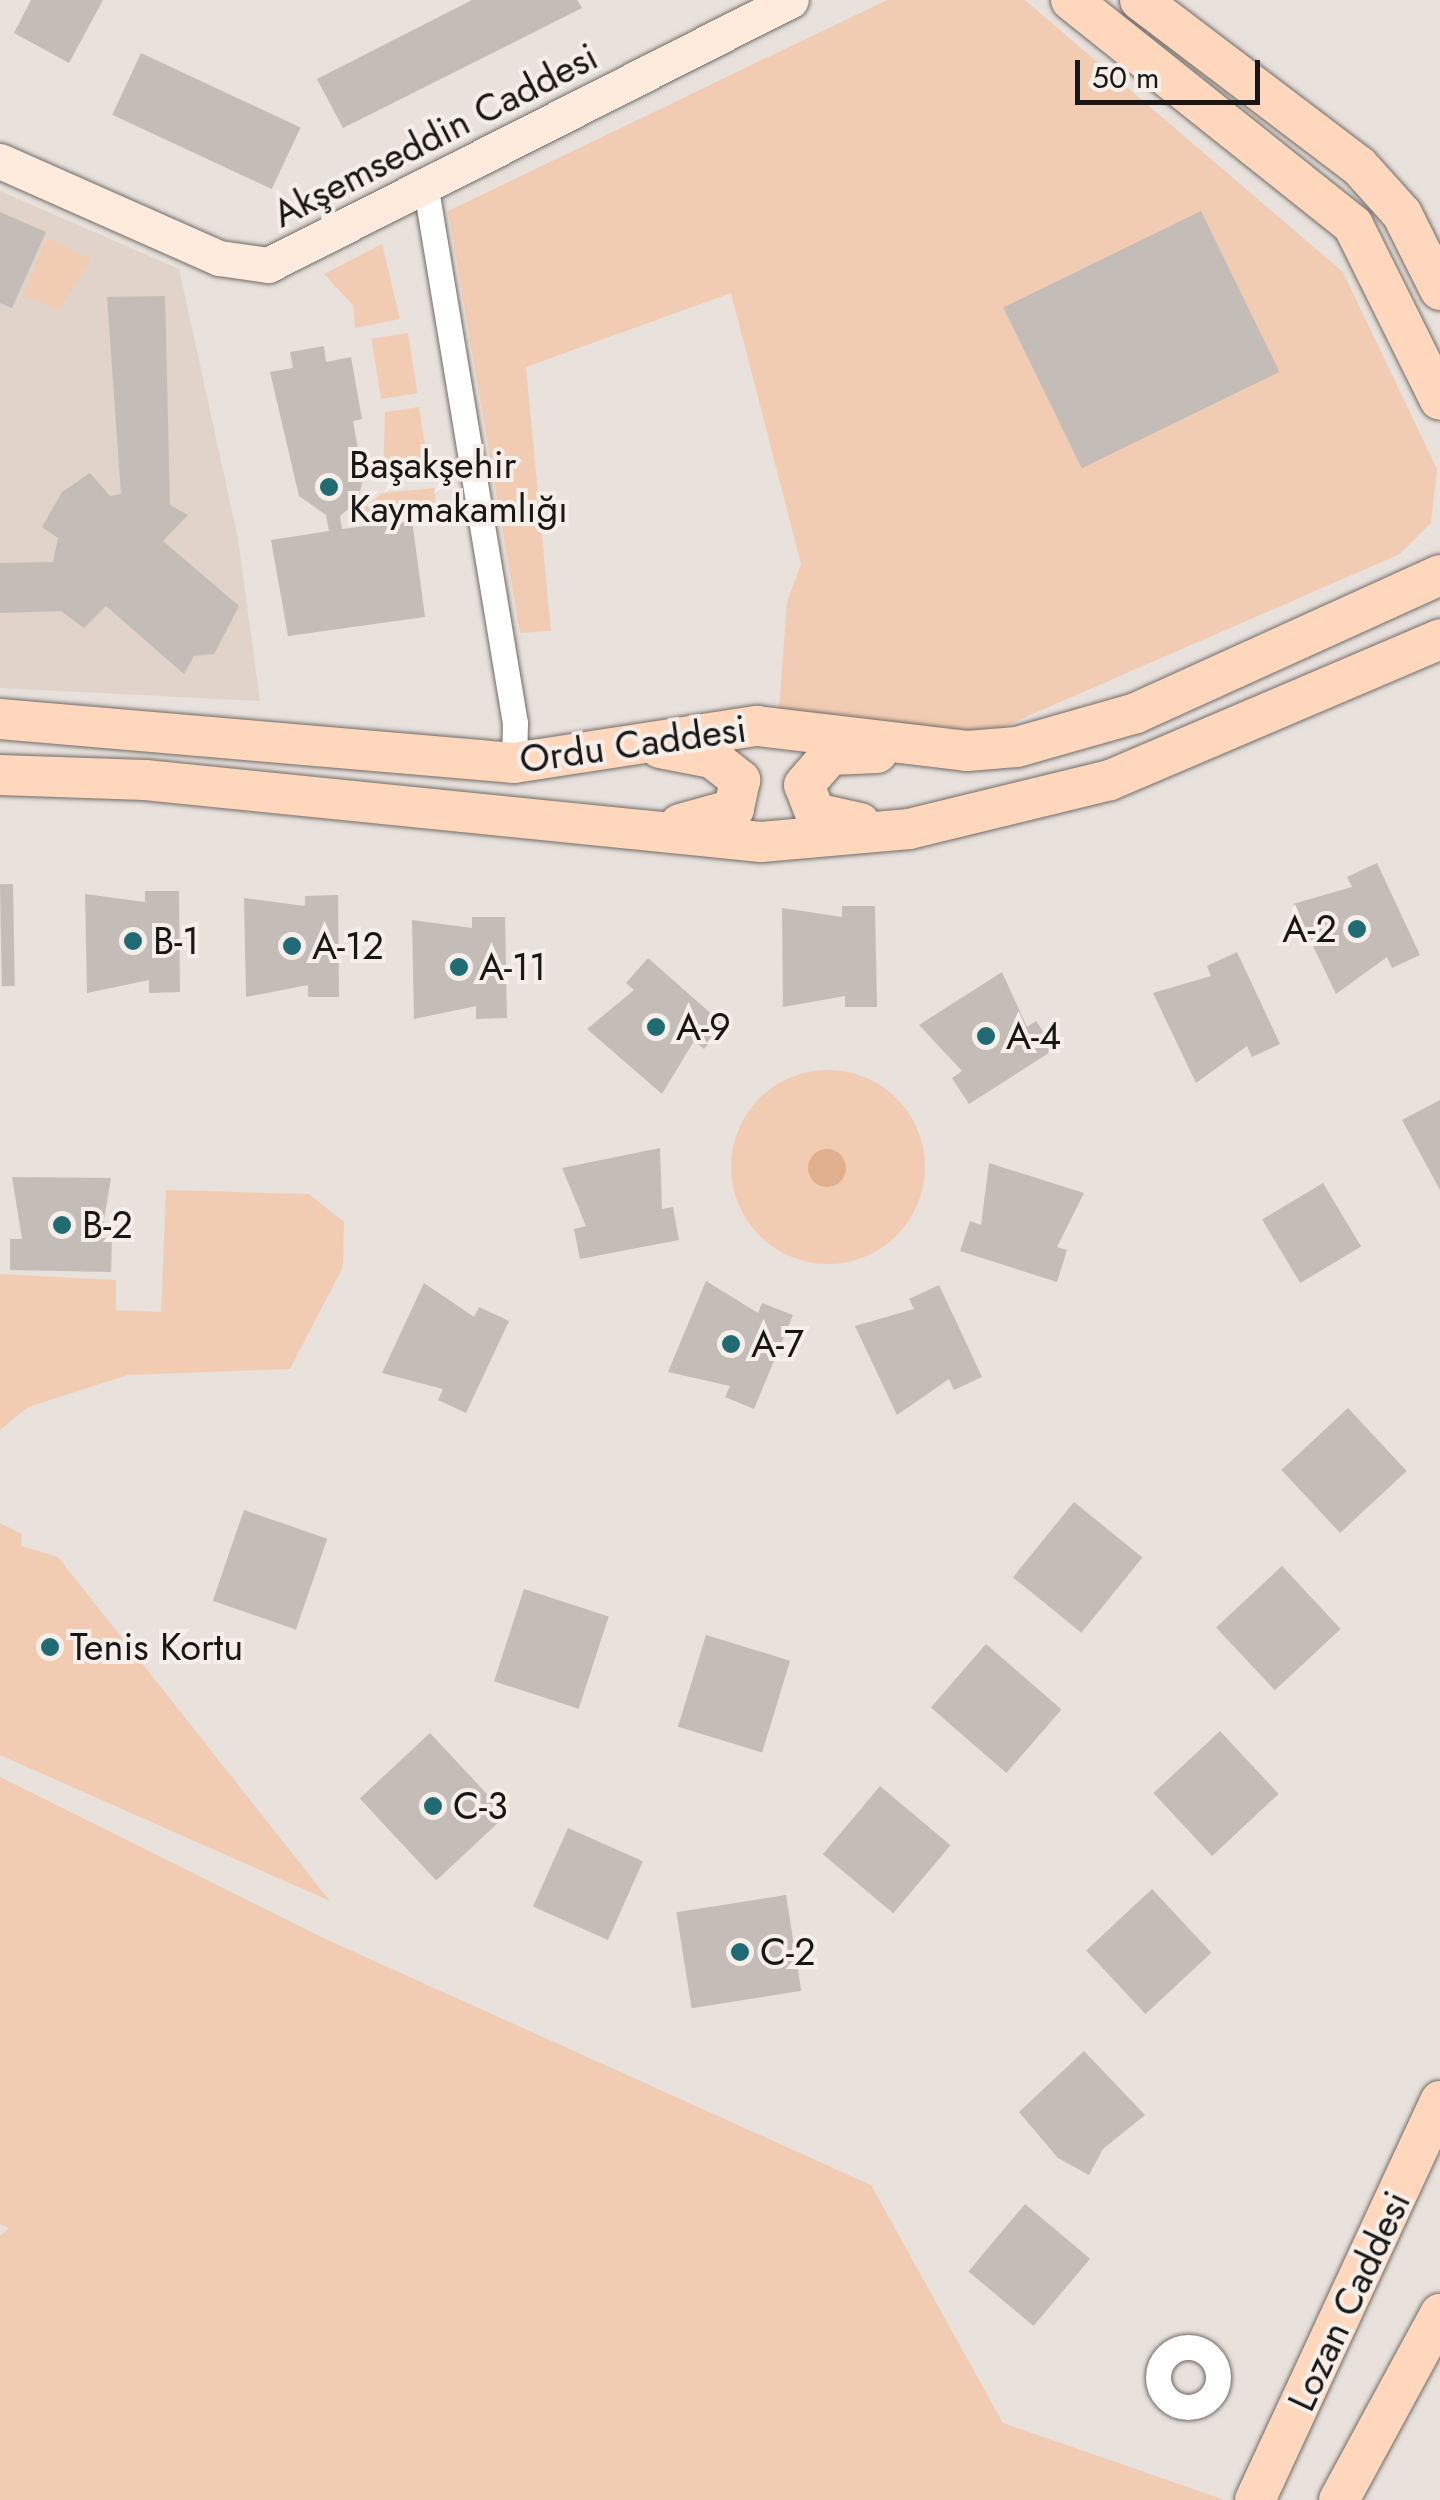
<!DOCTYPE html>
<meta charset="utf-8">
<style>
body{margin:0}
#map{position:relative;width:1440px;height:2500px;overflow:hidden;background:#e8e1dc;font-family:Jost,sans-serif}
div>[style]{position:absolute}
.built>*{inset:0;background:#e1d3c9}
.green>*{inset:0;background:#f2ccb2;transform-origin:0 0}
.round{border-radius:50%}
.water>*{inset:0;background:#dfaf8e}
.building>*{inset:0;background:#c3bcb7;transform-origin:0 0}
.roads{filter:drop-shadow(0 0 2px #716b67) drop-shadow(0 0 2px #716b67)}
.street>*{height:25px;margin:-12.5px;padding:0 12.5px;transform-origin:12.5px;border-radius:12.5px;background:#fff}
.street>.ring{margin:-12.5px;padding:0;box-sizing:content-box;background:none;border:25px solid #fff;border-radius:50%}
.secondary>*{height:35px;margin:-17.5px;padding:0 17.5px;transform-origin:17.5px;border-radius:17.5px;background:#ffebde}
.primary>*{height:40px;margin:-20px;padding:0 20px;transform-origin:20px;border-radius:20px;background:#fed7bc}
.dots>*{width:28px;height:28px;translate:-50% -50%;box-sizing:border-box;border:5px solid #f5eee9;border-radius:50%}
span{translate:-50% -50%;white-space:nowrap;text-align:center;line-height:1.15;-webkit-text-stroke:8px #f5eee9;paint-order:stroke}
.street-label{font-size:38px;color:#191715}
.poi-label{font-size:38px;color:#191715}
.left{translate:0 -50%;text-align:left}
.right{translate:-100% -50%;text-align:right}
.scale{position:absolute;left:1075px;top:60px;width:185px;height:45px;box-sizing:border-box;border:5px solid #191715;border-top:0;padding-left:12px;font-size:30px;line-height:35px;white-space:nowrap;color:#191715;-webkit-text-stroke:8px #f5eee9;paint-order:stroke}
</style>
<div id="map">
<div class="built">
<i style="clip-path:polygon(0 191px,179px 269px,238px 539px,260px 701px,0 688px)"></i>
</div>
<div class="green">
<i style="clip-path:polygon(887px 0,1025px 0,1343px 272px,1437px 469px,1431px 523px,1400px 554px,973px 740px,779px 711px,787px 602px,801px 564px,731px 293px,526px 367px,551px 631px,520px 633px,448px 211px)"></i>
<i style="clip-path:polygon(47px 238px,91px 259px,59px 310px,23px 295px)"></i>
<i style="clip-path:polygon(382px 244px,400px 319px,355px 328px,353px 305px,324px 274px)"></i>
<i style="left:408px;top:333px;width:61px;height:37px;rotate:81deg"></i>
<i style="clip-path:polygon(419px 407px,429px 470px,383px 477px,385px 412px)"></i>
<i style="clip-path:polygon(434px 488px,437px 514px,360px 522px,359px 512px,382px 493px)"></i>
<i class="round" style="left:731px;top:1070px;width:194px;height:194px"></i>
<i style="clip-path:polygon(166px 1190px,309px 1194px,344px 1222px,343px 1267px,290px 1369px,128px 1375px,28px 1407px,0 1430px,0 1274px,116px 1280px,116px 1310px,161px 1312px)"></i>
<i style="clip-path:polygon(0 1523px,22px 1534px,21px 1546px,58px 1557px,330px 1901px,0 1755px)"></i>
<i style="clip-path:polygon(0 1777px,319px 1936px,871px 2185px,1003px 2423px,1225px 2500px,0 2500px,0 2236px,9px 2228px,0 2224px)"></i>
</div>
<div class="water">
<i class="round" style="left:808px;top:1149px;width:38px;height:38px"></i>
</div>
<div class="building">
<i style="clip-path:polygon(31px 0,103px 0,69px 63px,14px 33px)"></i>
<i style="clip-path:polygon(472px 0,577px 0,582px 8px,343px 128px,317px 79px)"></i>
<i style="left:141px;top:53px;width:176px;height:68px;rotate:25deg"></i>
<i style="left:1201px;top:211px;width:179px;height:220px;rotate:64deg"></i>
<i style="clip-path:polygon(0 212px,46px 232px,12px 308px,0 303px)"></i>
<i style="clip-path:polygon(165px 296px,170px 505px,188px 515px,163px 541px,239px 606px,214px 654px,194px 656px,184px 674px,106px 606px,84px 628px,61px 611px,0 613px,0 563px,53px 562px,58px 538px,42px 527px,62px 492px,90px 473px,110px 496px,121px 494px,107px 297px)"></i>
<i style="clip-path:polygon(324px 346px,326px 362px,351px 357px,362px 419px,353px 421px,363px 478px,358px 501px,340px 516px,342px 529px,412px 520px,425px 617px,288px 636px,271px 540px,329px 531px,326px 515px,299px 496px,270px 372px,293px 368px,290px 352px)"></i>
<i style="clip-path:polygon(1377px 863px,1420px 955px,1392px 968px,1387px 957px,1336px 994px,1293px 904px,1352px 887px,1347px 877px)"></i>
<i style="left:13px;top:884px;width:102px;height:13px;rotate:89deg"></i>
<i style="clip-path:polygon(145px 891px,179px 891px,180px 992px,149px 993px,149px 980px,87px 993px,85px 894px,145px 902px)"></i>
<i style="clip-path:polygon(338px 895px,339px 997px,308px 997px,308px 985px,246px 997px,244px 898px,305px 906px,305px 896px)"></i>
<i style="clip-path:polygon(842px 906px,875px 906px,877px 1007px,845px 1007px,845px 996px,783px 1007px,782px 908px,842px 917px)"></i>
<i style="clip-path:polygon(472px 917px,505px 917px,507px 1018px,476px 1019px,476px 1006px,414px 1019px,412px 920px,472px 928px)"></i>
<i style="clip-path:polygon(1237px 952px,1280px 1044px,1252px 1057px,1247px 1046px,1196px 1083px,1153px 993px,1211px 976px,1207px 966px)"></i>
<i style="clip-path:polygon(648px 958px,724px 1025px,704px 1049px,694px 1041px,662px 1094px,587px 1029px,634px 990px,626px 983px)"></i>
<i style="clip-path:polygon(1002px 972px,1027px 1027px,1036px 1021px,1055px 1049px,969px 1104px,952px 1078px,962px 1071px,919px 1025px)"></i>
<i style="clip-path:polygon(1440px 1100px,1440px 1190px,1402px 1120px)"></i>
<i style="clip-path:polygon(660px 1148px,662px 1209px,673px 1207px,679px 1240px,580px 1259px,574px 1229px,586px 1226px,562px 1168px)"></i>
<i style="clip-path:polygon(989px 1163px,1084px 1193px,1057px 1247px,1067px 1250px,1057px 1282px,960px 1251px,970px 1221px,981px 1225px)"></i>
<i style="clip-path:polygon(12px 1177px,111px 1178px,101px 1238px,112px 1238px,111px 1272px,10px 1270px,10px 1239px,22px 1239px)"></i>
<i style="left:1323px;top:1183px;width:74px;height:71px;rotate:59deg"></i>
<i style="clip-path:polygon(706px 1281px,758px 1313px,762px 1303px,793px 1315px,754px 1409px,725px 1397px,730px 1386px,668px 1372px)"></i>
<i style="clip-path:polygon(424px 1283px,474px 1317px,479px 1307px,509px 1321px,466px 1413px,438px 1400px,443px 1389px,382px 1373px)"></i>
<i style="clip-path:polygon(939px 1285px,982px 1377px,954px 1390px,949px 1379px,897px 1415px,855px 1326px,914px 1309px,909px 1299px)"></i>
<i style="left:1348px;top:1408px;width:86px;height:91px;rotate:47deg"></i>
<i style="left:1074px;top:1502px;width:88px;height:97px;rotate:39deg"></i>
<i style="left:244px;top:1510px;width:88px;height:96px;rotate:19deg"></i>
<i style="left:1282px;top:1566px;width:86px;height:90px;rotate:47deg"></i>
<i style="left:524px;top:1589px;width:89px;height:97px;rotate:18deg"></i>
<i style="left:706px;top:1635px;width:88px;height:96px;rotate:17deg"></i>
<i style="left:986px;top:1644px;width:100px;height:84px;rotate:41deg"></i>
<i style="left:1220px;top:1731px;width:86px;height:91px;rotate:47deg"></i>
<i style="left:430px;top:1733px;width:112px;height:96px;rotate:47deg"></i>
<i style="left:880px;top:1786px;width:92px;height:89px;rotate:40deg"></i>
<i style="left:568px;top:1828px;width:82px;height:86px;rotate:24deg"></i>
<i style="left:1152px;top:1889px;width:87px;height:90px;rotate:47deg"></i>
<i style="left:786px;top:1895px;width:97px;height:111px;rotate:81deg"></i>
<i style="clip-path:polygon(1084px 2051px,1145px 2115px,1103px 2149px,1089px 2175px,1058px 2158px,1019px 2112px)"></i>
<i style="left:1025px;top:2204px;width:85px;height:88px;rotate:40deg"></i>
</div>
<div class="roads">
<div class="street">
<i style="left:426px;top:189px;width:541px;rotate:80.54deg"></i>
<i style="left:515px;top:723px;width:40px;rotate:91.4deg"></i>
<i class="ring" style="left:1158px;top:2347px;width:35px;height:35px"></i>
</div>
<div class="secondary">
<i style="left:0;top:161px;width:240px;rotate:23.9deg"></i>
<i style="left:219px;top:258px;width:49px;rotate:8.1deg"></i>
<i style="left:268px;top:265px;width:586px;rotate:-26.87deg"></i>
</div>
<div class="primary">
<i style="left:1071px;top:0;width:361px;rotate:38.6deg"></i>
<i style="left:1353px;top:225px;width:195px;rotate:63.6deg"></i>
<i style="left:1140px;top:0;width:275px;rotate:37.2deg"></i>
<i style="left:1359px;top:166px;width:64px;rotate:48.1deg"></i>
<i style="left:1402px;top:214px;width:85px;rotate:63.4deg"></i>
<i style="left:0;top:719px;width:516px;rotate:4.89deg"></i>
<i style="left:514px;top:763px;width:246px;rotate:-8.7deg"></i>
<i style="left:757px;top:726px;width:211px;rotate:6.8deg"></i>
<i style="left:967px;top:751px;width:50px;rotate:-4.6deg"></i>
<i style="left:1017px;top:747px;width:124px;rotate:-15.9deg"></i>
<i style="left:1136px;top:713px;width:334px;rotate:-24.4deg"></i>
<i style="left:660px;top:748px;width:53px;rotate:10.9deg"></i>
<i style="left:712px;top:758px;width:36px;rotate:38deg"></i>
<i style="left:740px;top:780px;width:30px;rotate:102deg"></i>
<i style="left:734px;top:809px;width:56px;rotate:164.5deg"></i>
<i style="left:0;top:775px;width:145px;rotate:2deg"></i>
<i style="left:145px;top:780px;width:619px;rotate:5.75deg"></i>
<i style="left:761px;top:842px;width:149px;rotate:-5deg"></i>
<i style="left:909px;top:829px;width:207px;rotate:-13.7deg"></i>
<i style="left:1110px;top:780px;width:359px;rotate:-23.1deg"></i>
<i style="left:860px;top:823px;width:46px;rotate:-167.5deg"></i>
<i style="left:815px;top:813px;width:30px;rotate:-111deg"></i>
<i style="left:804px;top:785px;width:40px;rotate:-49deg"></i>
<i style="left:830px;top:755px;width:47px;rotate:-2.4deg"></i>
<i style="left:1255px;top:2500px;width:440px;rotate:-65.1deg"></i>
<i style="left:1339px;top:2500px;width:212px;rotate:-61.5deg"></i>
</div>
</div>
<div class="dots">
<i style="left:329px;top:487px;background:#206b74"></i>
<i style="left:1357px;top:929px;background:#206b74"></i>
<i style="left:133px;top:941px;background:#206b74"></i>
<i style="left:292px;top:946px;background:#206b74"></i>
<i style="left:459px;top:967px;background:#206b74"></i>
<i style="left:656px;top:1027px;background:#206b74"></i>
<i style="left:986px;top:1036px;background:#206b74"></i>
<i style="left:62px;top:1225px;background:#206b74"></i>
<i style="left:731px;top:1344px;background:#206b74"></i>
<i style="left:50px;top:1647px;background:#206b74"></i>
<i style="left:433px;top:1806px;background:#206b74"></i>
<i style="left:740px;top:1952px;background:#206b74"></i>
</div>
<div class="street-label">
<span style="left:435px;top:135px;rotate:-27deg">Akşemseddin Caddesi</span>
<span style="left:633px;top:744px;rotate:-8deg">Ordu Caddesi</span>
<span style="left:1349px;top:2301px;rotate:-65deg">Lozan Caddesi</span>
</div>
<div class="poi-label">
<span class="left" style="left:349px;top:487px">Başakşehir<br>Kaymakamlığı</span>
<span class="right" style="left:1337px;top:929px">A-2</span>
<span class="left" style="left:153px;top:941px">B-1</span>
<span class="left" style="left:312px;top:946px">A-12</span>
<span class="left" style="left:479px;top:967px">A-11</span>
<span class="left" style="left:676px;top:1027px">A-9</span>
<span class="left" style="left:1006px;top:1036px">A-4</span>
<span class="left" style="left:82px;top:1225px">B-2</span>
<span class="left" style="left:751px;top:1344px">A-7</span>
<span class="left" style="left:70px;top:1647px">Tenis Kortu</span>
<span class="left" style="left:453px;top:1806px">C-3</span>
<span class="left" style="left:760px;top:1952px">C-2</span>
</div>
<div class="scale">50 m</div>
</div>
